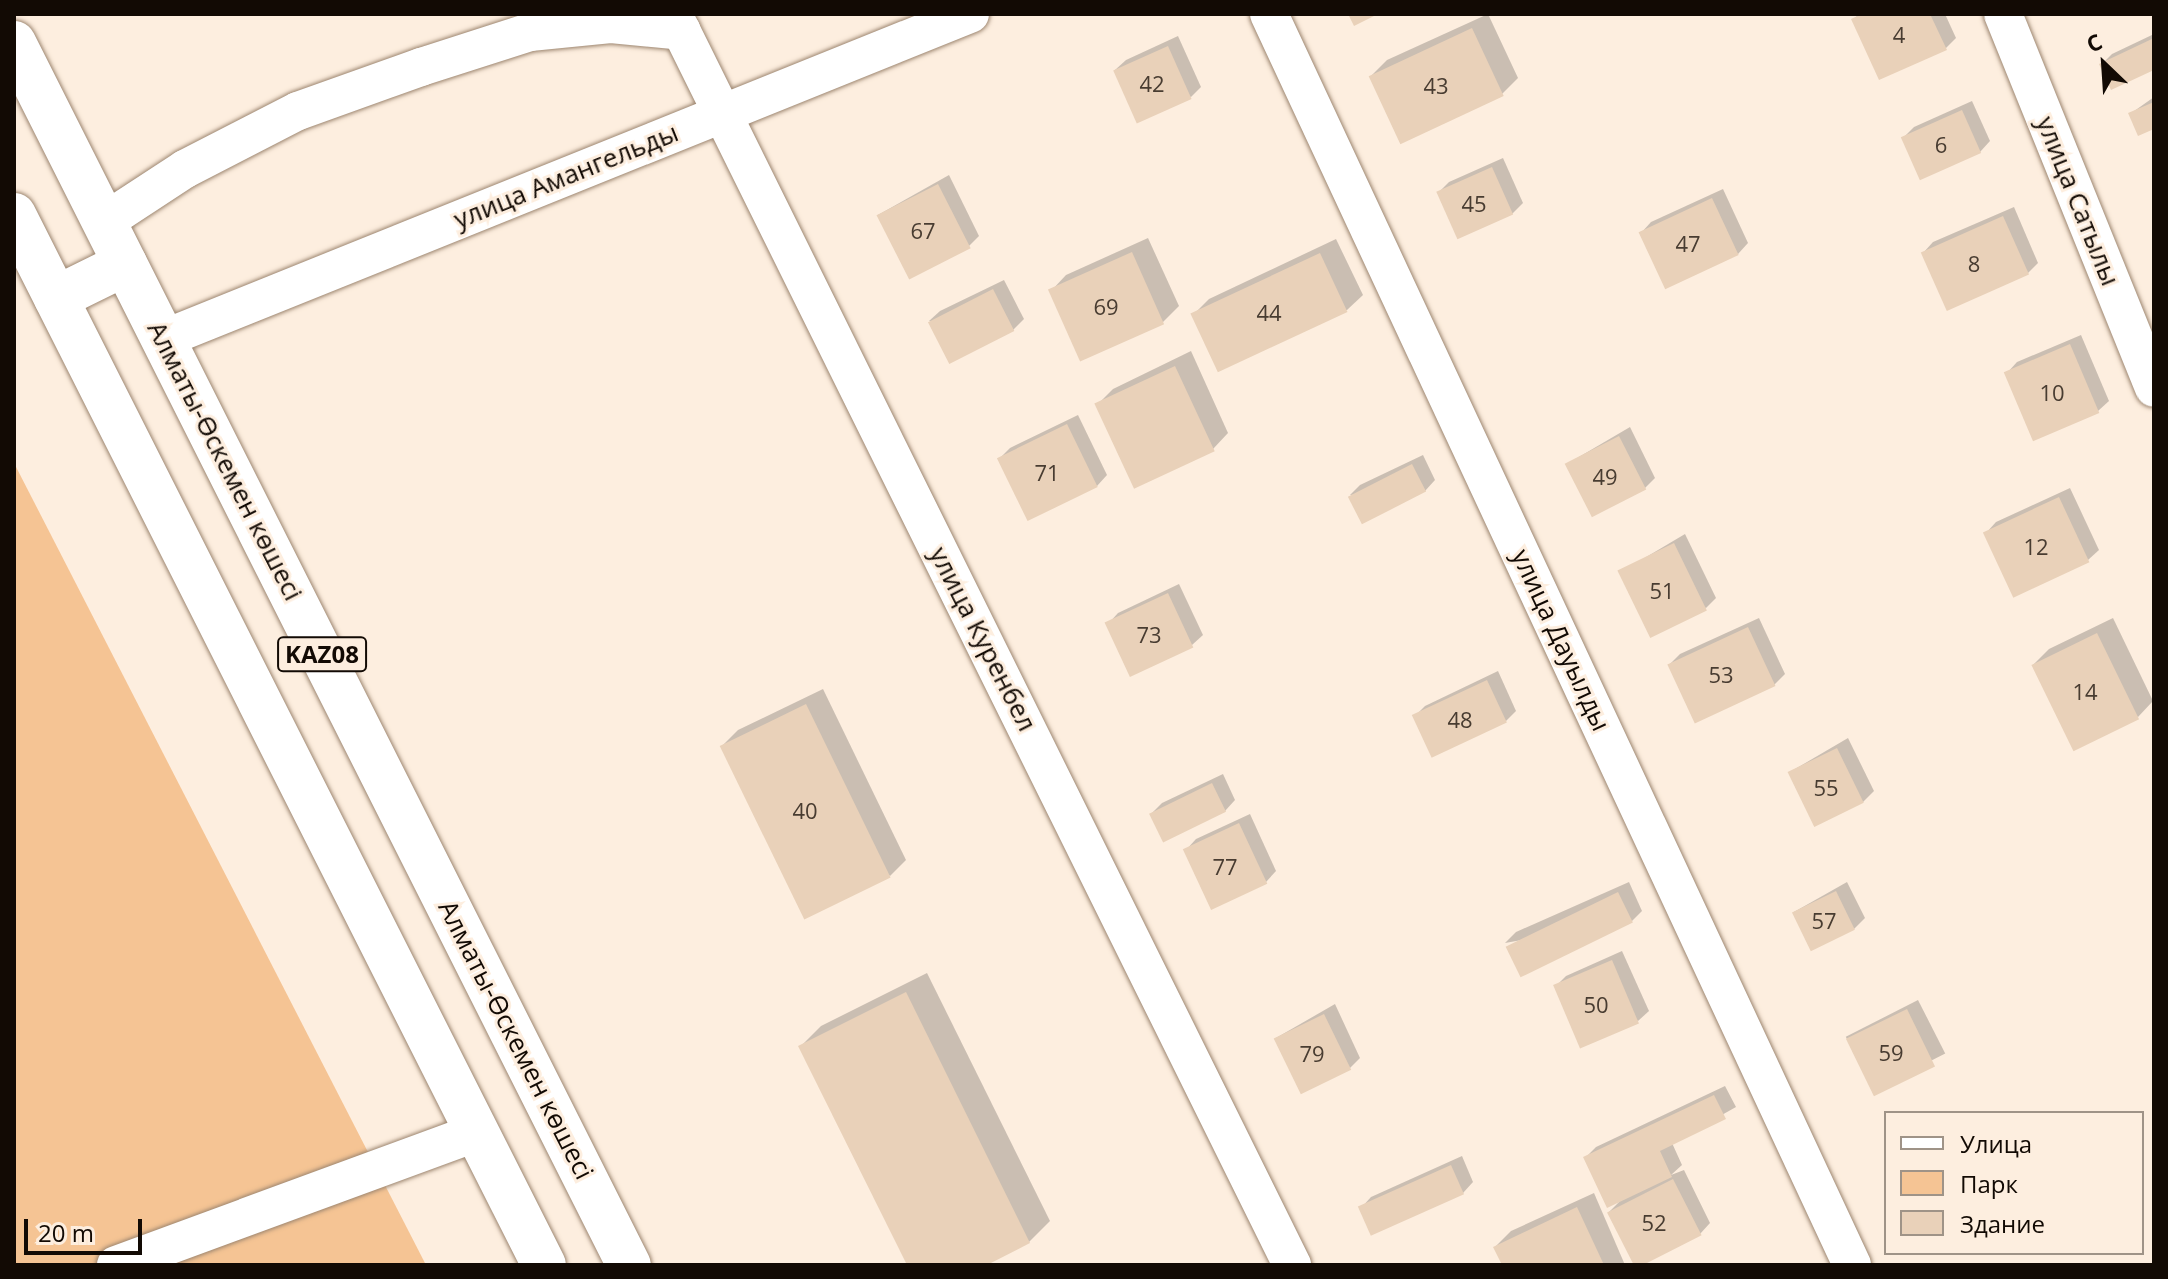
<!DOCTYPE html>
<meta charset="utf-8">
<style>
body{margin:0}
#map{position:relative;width:2168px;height:1279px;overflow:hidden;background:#fdeedf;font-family:"Open Sans",sans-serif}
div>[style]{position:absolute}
.green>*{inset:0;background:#f5c494}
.shadow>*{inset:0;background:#0003;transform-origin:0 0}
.building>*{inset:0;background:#e9d1b9;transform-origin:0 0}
.roads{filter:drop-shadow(0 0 2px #9d8670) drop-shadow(0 0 2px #9d8670)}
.minor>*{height:38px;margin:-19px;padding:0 19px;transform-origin:19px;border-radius:19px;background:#fff}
.highway>*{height:44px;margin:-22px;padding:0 22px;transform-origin:22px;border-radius:22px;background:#fff}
span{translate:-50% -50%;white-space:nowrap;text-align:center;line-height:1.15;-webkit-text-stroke:6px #fdeedf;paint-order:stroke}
.number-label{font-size:22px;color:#483c31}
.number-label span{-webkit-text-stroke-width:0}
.shield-label span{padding:2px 6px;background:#fdeedf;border:2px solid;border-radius:6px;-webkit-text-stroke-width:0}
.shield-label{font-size:24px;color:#120a04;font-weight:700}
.street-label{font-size:26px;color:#120a04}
.frame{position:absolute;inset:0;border:16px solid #120a04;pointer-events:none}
.legend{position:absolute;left:1884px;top:1111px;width:260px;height:144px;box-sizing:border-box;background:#fdeedf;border:2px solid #9f9387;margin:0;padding:10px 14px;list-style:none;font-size:24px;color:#120a04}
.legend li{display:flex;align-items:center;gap:16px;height:40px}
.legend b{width:40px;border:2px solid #9f9387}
.north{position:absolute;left:2064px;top:24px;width:80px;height:80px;-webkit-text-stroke:6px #fdeedf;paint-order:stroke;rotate:335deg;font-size:22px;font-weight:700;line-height:32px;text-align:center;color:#120a04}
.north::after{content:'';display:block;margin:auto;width:28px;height:36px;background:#120a04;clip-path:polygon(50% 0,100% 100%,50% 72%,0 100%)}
.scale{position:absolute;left:24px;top:1219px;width:118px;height:36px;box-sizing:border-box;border:4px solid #120a04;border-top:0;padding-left:10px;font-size:24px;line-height:28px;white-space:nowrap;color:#120a04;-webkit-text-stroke:6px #fdeedf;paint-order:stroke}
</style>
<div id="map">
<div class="green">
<i style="clip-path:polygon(14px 463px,426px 1265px,14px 1265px)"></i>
</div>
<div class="shadow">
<i style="clip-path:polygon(1488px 14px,1518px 78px,1502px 94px,1371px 76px,1387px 60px)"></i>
<i style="clip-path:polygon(1859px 14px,1945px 14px,1956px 38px,1945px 49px,1854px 19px)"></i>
<i style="clip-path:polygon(2154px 34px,2154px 68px,2102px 64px,2112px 54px)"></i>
<i style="clip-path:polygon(1178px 36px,1201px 87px,1191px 97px,1115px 70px,1126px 60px)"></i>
<i style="clip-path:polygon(2154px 97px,2154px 127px,2130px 114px)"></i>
<i style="clip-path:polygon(1972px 101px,1990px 141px,1980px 152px,1904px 137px,1914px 127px)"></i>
<i style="clip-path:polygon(1503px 158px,1523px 203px,1512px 214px,1438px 193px,1449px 182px)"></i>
<i style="clip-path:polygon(949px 175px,979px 236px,969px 246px,878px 215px)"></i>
<i style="clip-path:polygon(1723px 189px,1748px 243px,1738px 254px,1641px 233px,1651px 222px)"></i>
<i style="clip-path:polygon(2014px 207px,2038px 263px,2028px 273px,1923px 253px,1933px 242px)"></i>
<i style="clip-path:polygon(1148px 238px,1179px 306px,1163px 322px,1082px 359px,1051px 291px,1066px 275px)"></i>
<i style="clip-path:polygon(1336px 239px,1363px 295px,1347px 310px,1193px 315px,1209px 299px)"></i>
<i style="clip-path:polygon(1004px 280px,1024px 319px,1013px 330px,929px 321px,940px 311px)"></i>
<i style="clip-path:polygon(2081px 335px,2109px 401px,2098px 411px,2007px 373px,2017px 362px)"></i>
<i style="clip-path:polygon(1191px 351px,1228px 433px,1213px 449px,1097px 405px,1113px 389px)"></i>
<i style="clip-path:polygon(1078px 415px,1107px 475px,1097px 486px,999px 459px,1010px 448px)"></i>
<i style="clip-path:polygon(1630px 427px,1655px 478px,1645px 488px,1567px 464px)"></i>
<i style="clip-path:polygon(1423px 455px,1435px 480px,1425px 491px,1350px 495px,1360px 485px)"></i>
<i style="clip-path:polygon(2070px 488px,2099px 550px,2088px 560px,1986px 533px,1996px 522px)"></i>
<i style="clip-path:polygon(1685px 534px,1716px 598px,1706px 608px,1621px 572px)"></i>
<i style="clip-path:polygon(1179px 584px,1203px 635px,1192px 645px,1108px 624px,1118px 613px)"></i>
<i style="clip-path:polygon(1759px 618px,1785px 674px,1774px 685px,1669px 665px,1680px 654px)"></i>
<i style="clip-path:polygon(2113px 618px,2153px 701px,2138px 717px,2033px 665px,2049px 649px)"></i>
<i style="clip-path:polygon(1498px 671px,1516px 711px,1506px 721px,1415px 716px,1425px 706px)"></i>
<i style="clip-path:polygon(823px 689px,906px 860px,890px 876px,722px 746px,738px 730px)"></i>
<i style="clip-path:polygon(1848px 738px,1874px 791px,1863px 802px,1790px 772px)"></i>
<i style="clip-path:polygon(1223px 774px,1235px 800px,1225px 811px,1151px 814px,1162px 803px)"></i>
<i style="clip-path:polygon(1250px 814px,1276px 871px,1266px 882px,1186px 850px,1196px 839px)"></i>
<i style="clip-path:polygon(1629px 882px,1642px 911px,1632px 921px,1505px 943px,1516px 932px)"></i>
<i style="clip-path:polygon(1847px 882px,1865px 918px,1854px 929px,1794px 912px)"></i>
<i style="clip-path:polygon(1622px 951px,1649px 1011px,1638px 1021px,1555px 987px,1566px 976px)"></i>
<i style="clip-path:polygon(927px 973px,1050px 1221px,1029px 1242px,982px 1265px,909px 1265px,801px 1046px,821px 1026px)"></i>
<i style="left:1918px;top:1000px;width:60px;height:81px;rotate:63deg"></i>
<i style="clip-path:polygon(1335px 1004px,1360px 1058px,1350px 1068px,1276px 1038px)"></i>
<i style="clip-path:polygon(1725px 1086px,1736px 1107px,1672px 1143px,1682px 1165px,1671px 1175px,1684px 1170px,1710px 1223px,1700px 1234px,1635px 1265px,1609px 1212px,1622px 1199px,1585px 1158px,1596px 1147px)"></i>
<i style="clip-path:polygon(1462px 1156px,1473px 1182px,1463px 1193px,1361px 1208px,1371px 1197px)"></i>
<i style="clip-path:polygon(1594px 1193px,1625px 1265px,1504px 1265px,1495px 1247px,1511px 1231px)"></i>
</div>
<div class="building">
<i style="clip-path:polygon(1348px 14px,1378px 14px,1354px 26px)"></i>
<i style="clip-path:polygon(1862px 14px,1930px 14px,1947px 50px,1879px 80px,1851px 19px)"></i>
<i style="left:1472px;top:28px;width:75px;height:114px;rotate:65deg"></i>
<i style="clip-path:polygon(2154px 38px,2154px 70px,2111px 90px,2099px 64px)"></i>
<i style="left:1168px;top:46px;width:58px;height:60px;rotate:66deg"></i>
<i style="clip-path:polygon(2154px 102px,2154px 129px,2138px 136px,2128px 113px)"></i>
<i style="left:1962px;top:110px;width:47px;height:67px;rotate:66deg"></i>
<i style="left:1492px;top:167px;width:52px;height:61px;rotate:66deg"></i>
<i style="left:938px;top:184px;width:72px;height:69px;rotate:63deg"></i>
<i style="left:1712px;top:198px;width:63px;height:81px;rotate:65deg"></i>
<i style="left:2003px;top:216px;width:64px;height:90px;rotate:66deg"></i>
<i style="left:1132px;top:252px;width:79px;height:92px;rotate:66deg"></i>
<i style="left:1320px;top:253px;width:65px;height:143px;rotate:65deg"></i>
<i style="left:993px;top:289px;width:47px;height:73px;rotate:63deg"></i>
<i style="left:2070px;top:344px;width:75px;height:72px;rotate:67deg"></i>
<i style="left:1175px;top:366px;width:94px;height:89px;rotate:65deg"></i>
<i style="left:1067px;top:424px;width:70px;height:78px;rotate:64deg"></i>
<i style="left:1619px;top:436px;width:60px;height:61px;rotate:63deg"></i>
<i style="left:1412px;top:464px;width:31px;height:72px;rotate:63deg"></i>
<i style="left:2059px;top:497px;width:72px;height:84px;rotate:65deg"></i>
<i style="left:1674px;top:543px;width:75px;height:63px;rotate:64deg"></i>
<i style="left:1168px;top:593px;width:60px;height:70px;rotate:65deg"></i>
<i style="left:1748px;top:627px;width:65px;height:89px;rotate:65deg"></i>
<i style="left:2097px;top:633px;width:96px;height:73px;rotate:64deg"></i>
<i style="left:1487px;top:680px;width:47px;height:83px;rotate:65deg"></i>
<i style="left:806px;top:704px;width:193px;height:96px;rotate:64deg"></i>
<i style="left:1837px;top:748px;width:61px;height:55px;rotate:64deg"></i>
<i style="left:1212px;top:783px;width:32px;height:70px;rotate:64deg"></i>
<i style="left:1239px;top:823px;width:67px;height:62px;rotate:65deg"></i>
<i style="left:1836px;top:891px;width:43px;height:49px;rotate:64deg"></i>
<i style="left:1618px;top:892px;width:34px;height:125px;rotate:64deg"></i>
<i style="left:1612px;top:960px;width:69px;height:64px;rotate:67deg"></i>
<i style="clip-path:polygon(906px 992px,1030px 1243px,987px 1265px,907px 1265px,798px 1046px)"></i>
<i style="left:1907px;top:1009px;width:64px;height:68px;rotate:64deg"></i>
<i style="left:1324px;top:1014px;width:62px;height:56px;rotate:64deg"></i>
<i style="clip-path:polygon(1714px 1095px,1726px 1119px,1660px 1151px,1672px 1177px,1607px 1208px,1583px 1157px)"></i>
<i style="left:1451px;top:1165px;width:32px;height:102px;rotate:66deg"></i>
<i style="left:1673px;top:1179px;width:63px;height:74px;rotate:63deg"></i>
<i style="clip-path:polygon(1577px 1207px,1604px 1265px,1502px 1265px,1493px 1247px)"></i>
</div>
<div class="roads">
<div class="minor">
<i style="left:673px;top:14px;width:1396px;rotate:63.67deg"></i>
<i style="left:1269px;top:14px;width:1380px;rotate:65.01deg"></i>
<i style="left:2003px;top:14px;width:403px;rotate:68deg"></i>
<i style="left:104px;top:222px;width:97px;rotate:-33.2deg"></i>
<i style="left:185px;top:169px;width:127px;rotate:-27.2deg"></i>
<i style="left:298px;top:111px;width:131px;rotate:-19.7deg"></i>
<i style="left:421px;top:67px;width:114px;rotate:-17.8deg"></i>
<i style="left:530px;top:32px;width:81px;rotate:-5.6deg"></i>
<i style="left:611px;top:24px;width:71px;rotate:5.6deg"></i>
<i style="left:163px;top:339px;width:870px;rotate:-21.94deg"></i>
<i style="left:116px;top:1265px;width:385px;rotate:-20.2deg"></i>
</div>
<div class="highway">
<i style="left:14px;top:43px;width:1368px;rotate:63.29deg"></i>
<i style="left:14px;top:215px;width:1176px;rotate:63.22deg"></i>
<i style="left:56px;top:298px;width:77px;rotate:-26.2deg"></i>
</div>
</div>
<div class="number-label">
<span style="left:1899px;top:35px">4</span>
<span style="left:1152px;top:84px">42</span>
<span style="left:1436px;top:86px">43</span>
<span style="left:1941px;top:145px">6</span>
<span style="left:1474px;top:204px">45</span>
<span style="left:923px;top:231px">67</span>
<span style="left:1688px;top:244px">47</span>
<span style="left:1974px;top:264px">8</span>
<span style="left:1106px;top:307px">69</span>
<span style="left:1269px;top:313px">44</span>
<span style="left:2052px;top:393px">10</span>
<span style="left:1047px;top:473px">71</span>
<span style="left:1605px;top:477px">49</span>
<span style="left:2036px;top:547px">12</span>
<span style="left:1662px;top:591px">51</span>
<span style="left:1149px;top:635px">73</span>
<span style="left:1721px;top:675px">53</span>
<span style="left:2085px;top:692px">14</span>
<span style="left:1460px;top:720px">48</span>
<span style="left:1826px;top:788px">55</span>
<span style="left:805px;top:811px">40</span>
<span style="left:1225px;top:867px">77</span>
<span style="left:1824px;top:921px">57</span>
<span style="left:1596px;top:1005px">50</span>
<span style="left:1891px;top:1053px">59</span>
<span style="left:1312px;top:1054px">79</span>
<span style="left:1654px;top:1223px">52</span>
</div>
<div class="shield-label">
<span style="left:322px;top:654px">KAZ08</span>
</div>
<div class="street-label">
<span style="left:566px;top:176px;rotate:-22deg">улица Амангельды</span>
<span style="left:2078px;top:201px;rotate:68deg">улица Сатылы</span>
<span style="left:225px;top:461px;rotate:63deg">Алматы-Өскемен көшесі</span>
<span style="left:983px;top:639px;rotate:63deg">улица Куренбел</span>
<span style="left:1561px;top:640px;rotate:65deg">улица Дауылды</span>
<span style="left:516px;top:1040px;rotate:63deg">Алматы-Өскемен көшесі</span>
</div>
<div class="frame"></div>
<ul class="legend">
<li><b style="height:10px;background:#fff"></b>Улица</li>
<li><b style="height:22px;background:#f5c494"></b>Парк</li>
<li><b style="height:22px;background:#e9d1b9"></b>Здание</li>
</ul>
<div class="north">С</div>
<div class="scale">20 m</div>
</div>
